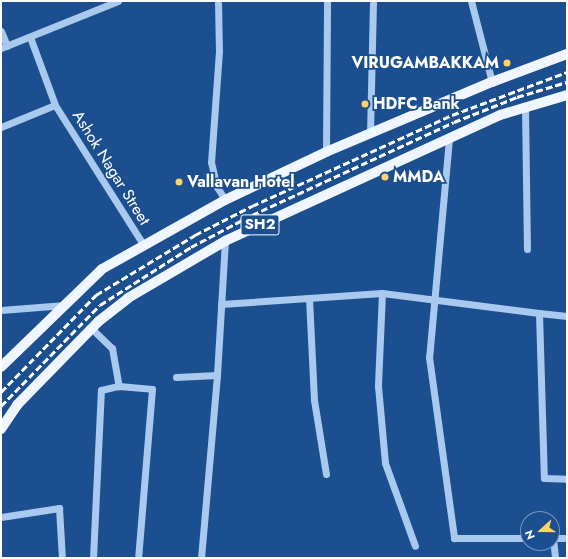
<!DOCTYPE html>
<style>
body{margin:0}
#map{position:relative;width:568px;height:559px;overflow:hidden;background:#1b4f8f;font-family:Jost,sans-serif}
div>[style]{position:absolute}
.minor>*{height:7px;margin:-3.5px;padding:0 3.5px;transform-origin:3.5px;border-radius:3.5px;background:#a9c9ee}
.major>*{height:10px;margin:-5px;padding:0 5px;transform-origin:5px;border-radius:5px;background:#f0f6ff}
.rail>*{height:3px;margin-top:-1.5px;transform-origin:0;background:repeating-linear-gradient(90deg,#fff 0 7px,transparent 0 10px)}
.dots>*{width:11px;height:11px;translate:-50% -50%;box-sizing:border-box;border:2px solid #1b4f8f;border-radius:50%}
span{translate:-50% -50%;white-space:nowrap;text-align:center;line-height:1.15;-webkit-text-stroke:3.5px #1b4f8f;paint-order:stroke}
.shield-label span{padding:1px 3px;background:#1b4f8f;border:1px solid;border-radius:3px;-webkit-text-stroke-width:0}
.shield-label{font-size:15px;color:#fff;font-weight:700}
.poi-label{font-size:16px;color:#fff;font-weight:700}
.right{translate:-100% -50%;text-align:right}
.left{translate:0 -50%;text-align:left}
.street-label{font-size:16px;color:#fff}
.frame{position:absolute;inset:0;border:2px solid #fff;pointer-events:none}
.north{position:absolute;left:520px;top:511px;width:40px;height:40px;box-sizing:border-box;background:#1b4f8f;border:1px solid #7695bc;border-radius:50%;rotate:249deg;font-size:11px;font-weight:700;line-height:16px;text-align:center;color:#fff}
.north::after{content:'';display:block;margin:auto;width:14px;height:18px;background:#ffd166;clip-path:polygon(50% 0,100% 100%,50% 72%,0 100%)}
</style>
<div id="map">
<div class="minor">
<i style="left:218px;top:1px;width:50px;rotate:88.9deg"></i>
<i style="left:219px;top:51px;width:111px;rotate:94.1deg"></i>
<i style="left:211px;top:162px;width:26px;rotate:77deg"></i>
<i style="left:217px;top:187px;width:15px;rotate:58deg"></i>
<i style="left:471px;top:1px;width:84px;rotate:75.5deg"></i>
<i style="left:1px;top:31px;width:16px;rotate:68deg"></i>
<i style="left:30px;top:37px;width:72px;rotate:69.8deg"></i>
<i style="left:55px;top:105px;width:167px;rotate:57.7deg"></i>
<i style="left:1px;top:48px;width:126px;rotate:-21.9deg"></i>
<i style="left:525px;top:107px;width:142px;rotate:89.2deg"></i>
<i style="left:1px;top:127px;width:58px;rotate:-22.2deg"></i>
<i style="left:370px;top:134px;width:133px;rotate:-88.7deg"></i>
<i style="left:449px;top:139px;width:219px;rotate:95.2deg"></i>
<i style="left:429px;top:357px;width:183px;rotate:82.1deg"></i>
<i style="left:454px;top:538px;width:74px"></i>
<i style="left:326px;top:152px;width:151px;rotate:-89.6deg"></i>
<i style="left:382px;top:293px;width:93px;rotate:92.5deg"></i>
<i style="left:378px;top:386px;width:77px;rotate:84.8deg"></i>
<i style="left:385px;top:463px;width:88px;rotate:70.1deg"></i>
<i style="left:309px;top:298px;width:102px;rotate:87.2deg"></i>
<i style="left:314px;top:400px;width:75px;rotate:80.8deg"></i>
<i style="left:221px;top:304px;width:161px;rotate:-3.9deg"></i>
<i style="left:382px;top:293px;width:158px;rotate:7.3deg"></i>
<i style="left:539px;top:313px;width:165px;rotate:88.3deg"></i>
<i style="left:544px;top:478px;width:23px;rotate:2deg"></i>
<i style="left:1px;top:310px;width:64px;rotate:-4.5deg"></i>
<i style="left:539px;top:313px;width:28px;rotate:6deg"></i>
<i style="left:92px;top:329px;width:28px;rotate:44deg"></i>
<i style="left:112px;top:348px;width:39px;rotate:80deg"></i>
<i style="left:176px;top:377px;width:41px;rotate:-2.8deg"></i>
<i style="left:1px;top:517px;width:59px;rotate:-8.8deg"></i>
<i style="left:59px;top:508px;width:50px;rotate:86.6deg"></i>
<i style="left:552px;top:538px;width:15px"></i>
<i style="left:553px;top:538px;width:20px;rotate:84deg"></i>
<i style="left:93px;top:558px;width:168px;rotate:-87.3deg"></i>
<i style="left:101px;top:390px;width:18px;rotate:-13deg"></i>
<i style="left:119px;top:386px;width:33px;rotate:5deg"></i>
<i style="left:152px;top:389px;width:170px;rotate:94.7deg"></i>
<i style="left:201px;top:558px;width:184px;rotate:-85deg"></i>
<i style="left:217px;top:375px;width:134px;rotate:-86.6deg"></i>
</div>
<div class="major">
<i style="left:1px;top:367px;width:141px;rotate:-44.1deg"></i>
<i style="left:102px;top:269px;width:141px;rotate:-29.3deg"></i>
<i style="left:225px;top:200px;width:112px;rotate:-25.4deg"></i>
<i style="left:326px;top:152px;width:180px;rotate:-22.9deg"></i>
<i style="left:492px;top:82px;width:80px;rotate:-20.5deg"></i>
<i style="left:1px;top:429px;width:29px;rotate:-56deg"></i>
<i style="left:17px;top:405px;width:117px;rotate:-45.7deg"></i>
<i style="left:99px;top:321px;width:37px;rotate:-38deg"></i>
<i style="left:128px;top:298px;width:113px;rotate:-30.4deg"></i>
<i style="left:225px;top:241px;width:302px;rotate:-24.6deg"></i>
<i style="left:500px;top:115px;width:70px;rotate:-16.6deg"></i>
</div>
<div class="rail">
<i style="left:1px;top:392px;width:136px;rotate:-45.6deg"></i>
<i style="left:96px;top:295px;width:116px;rotate:-31.2deg"></i>
<i style="left:195px;top:235px;width:64px;rotate:-27deg"></i>
<i style="left:252px;top:206px;width:220px;rotate:-24.5deg"></i>
<i style="left:452px;top:115px;width:123px;rotate:-20.5deg"></i>
<i style="left:1px;top:406px;width:141px;rotate:-45.6deg"></i>
<i style="left:100px;top:305px;width:108px;rotate:-32.5deg"></i>
<i style="left:191px;top:247px;width:69px;rotate:-27.7deg"></i>
<i style="left:252px;top:215px;width:222px;rotate:-24.7deg"></i>
<i style="left:454px;top:122px;width:68px;rotate:-21.6deg"></i>
<i style="left:517px;top:97px;width:52px;rotate:-16.7deg"></i>
</div>
<div class="dots">
<i style="left:507px;top:63px;background:#ffd166"></i>
<i style="left:365px;top:104px;background:#ffd166"></i>
<i style="left:385px;top:177px;background:#ffd166"></i>
<i style="left:179px;top:182px;background:#ffd166"></i>
</div>
<div class="shield-label">
<span style="left:260px;top:225px">SH2</span>
</div>
<div class="poi-label">
<span class="right" style="left:499px;top:63px">VIRUGAMBAKKAM</span>
<span class="left" style="left:373px;top:104px">HDFC Bank</span>
<span class="left" style="left:393px;top:177px">MMDA</span>
<span class="left" style="left:187px;top:182px">Vallavan Hotel</span>
</div>
<div class="street-label">
<span style="left:111px;top:168px;rotate:58deg">Ashok Nagar Street</span>
</div>
<div class="frame"></div>
<div class="north">N</div>
</div>
